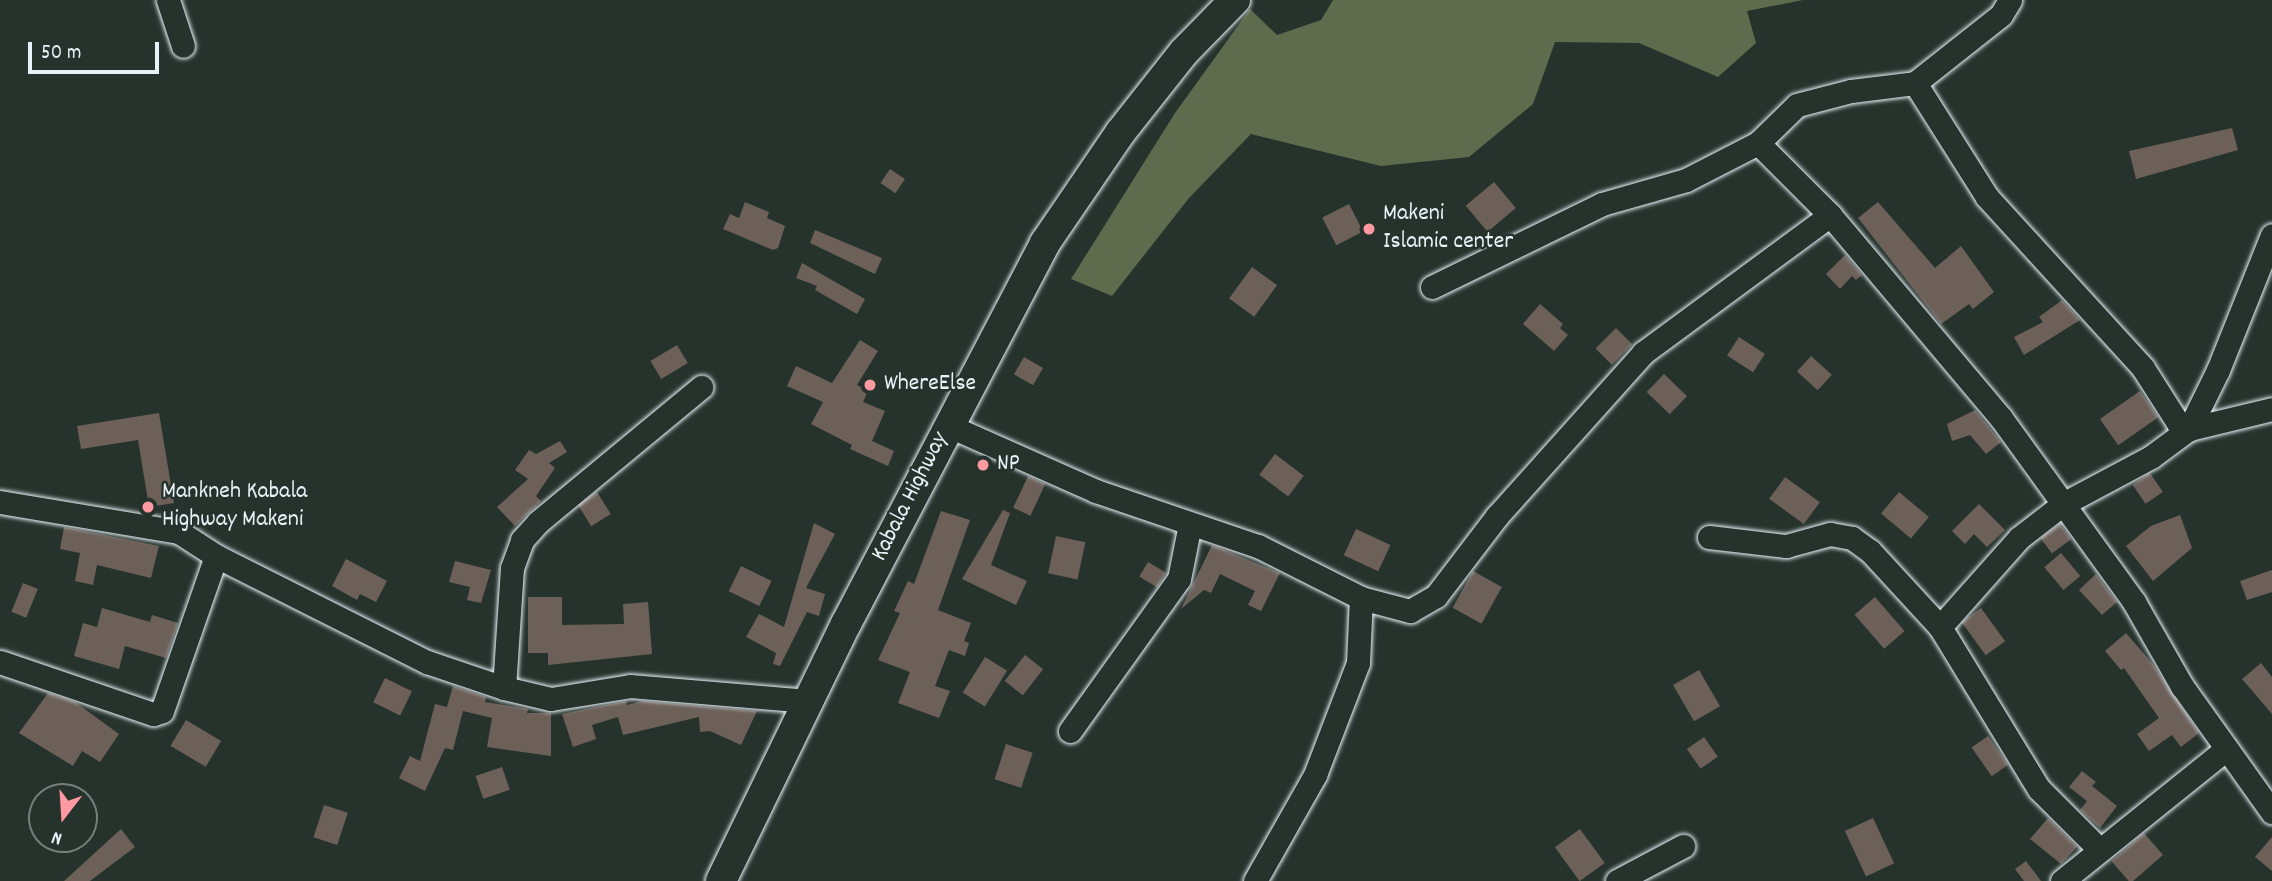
<!DOCTYPE html>
<style>
body{margin:0}
#map{position:relative;width:2272px;height:881px;overflow:hidden;background:#26332d;font-family:Dekko,sans-serif}
div>[style]{position:absolute}
.green>*{inset:0;background:#5e6b4c}
.building>*{inset:0;background:#6c6059;transform-origin:0 0}
.roads{filter:drop-shadow(0 0 2px #e8f1f8) drop-shadow(0 0 2px #e8f1f8)}
.minor>*{height:23px;margin:-11.5px;padding:0 11.5px;transform-origin:11.5px;border-radius:11.5px;background:#26332d}
.major>*{height:30px;margin:-15px;padding:0 15px;transform-origin:15px;border-radius:15px;background:#26332d}
.dots>*{width:19px;height:19px;translate:-50% -50%;box-sizing:border-box;border:4px solid #26332d;border-radius:50%}
span{translate:-50% -50%;white-space:nowrap;text-align:center;line-height:1.15;-webkit-text-stroke:5px #26332d;paint-order:stroke}
.poi-label{font-size:24px;color:#e8f1f8}
.left{translate:0 -50%;text-align:left}
.street-label{font-size:24px;color:#e8f1f8}
.north{position:absolute;left:28px;top:783px;width:70px;height:70px;box-sizing:border-box;background:#26332d;border:2px solid #747f7e;border-radius:50%;rotate:197deg;font-size:19px;font-weight:700;line-height:28px;text-align:center;color:#e8f1f8}
.north::after{content:'';display:block;margin:auto;width:24px;height:32px;background:#ff9aa2;clip-path:polygon(50% 0,100% 100%,50% 72%,0 100%)}
.scale{position:absolute;left:28px;top:42px;width:131px;height:32px;box-sizing:border-box;border:4px solid #e8f1f8;border-top:0;padding-left:9px;font-size:21px;line-height:24px;white-space:nowrap;color:#e8f1f8;-webkit-text-stroke:5px #26332d;paint-order:stroke}
</style>
<div id="map">
<div class="green">
<i style="clip-path:polygon(1333px 0,1803px 0,1747px 11px,1756px 43px,1718px 77px,1639px 43px,1555px 42px,1533px 104px,1469px 157px,1381px 166px,1251px 134px,1189px 198px,1112px 296px,1071px 279px,1175px 113px,1250px 9px,1277px 35px,1321px 20px)"></i>
</div>
<div class="building">
<i style="clip-path:polygon(2232px 128px,2238px 150px,2136px 179px,2129px 151px)"></i>
<i style="left:890px;top:169px;width:18px;height:17px;rotate:34deg"></i>
<i style="left:1494px;top:182px;width:34px;height:37px;rotate:50deg"></i>
<i style="clip-path:polygon(745px 202px,769px 212px,767px 218px,785px 226px,778px 248px,773px 250px,723px 229px,730px 214px,739px 218px)"></i>
<i style="clip-path:polygon(1878px 202px,1935px 268px,1961px 246px,1994px 292px,1973px 309px,1969px 304px,1941px 324px,1858px 218px)"></i>
<i style="left:1349px;top:204px;width:31px;height:30px;rotate:63deg"></i>
<i style="clip-path:polygon(815px 230px,882px 258px,875px 274px,810px 243px)"></i>
<i style="clip-path:polygon(1845px 255px,1862px 275px,1856px 280px,1852px 276px,1840px 289px,1826px 274px)"></i>
<i style="clip-path:polygon(802px 263px,865px 299px,857px 314px,815px 290px,817px 286px,796px 278px)"></i>
<i style="left:1252px;top:267px;width:31px;height:39px;rotate:36deg"></i>
<i style="clip-path:polygon(2062px 300px,2080px 320px,2024px 355px,2014px 337px,2043px 322px,2039px 317px)"></i>
<i style="clip-path:polygon(1540px 304px,1563px 324px,1560px 328px,1568px 335px,1554px 351px,1523px 324px)"></i>
<i style="left:1616px;top:328px;width:23px;height:29px;rotate:45deg"></i>
<i style="left:1739px;top:337px;width:31px;height:22px;rotate:33deg"></i>
<i style="clip-path:polygon(860px 340px,878px 351px,857px 385px,868px 391px,863px 402px,885px 411px,872px 441px,894px 451px,888px 466px,850px 449px,852px 445px,811px 424px,823px 402px,787px 386px,796px 366px,832px 383px)"></i>
<i style="left:677px;top:345px;width:21px;height:31px;rotate:59deg"></i>
<i style="left:1811px;top:356px;width:28px;height:21px;rotate:42deg"></i>
<i style="left:1024px;top:357px;width:22px;height:20px;rotate:30deg"></i>
<i style="left:1664px;top:374px;width:32px;height:25px;rotate:44deg"></i>
<i style="left:2140px;top:391px;width:32px;height:49px;rotate:55deg"></i>
<i style="clip-path:polygon(1975px 410px,2001px 442px,1986px 454px,1970px 435px,1952px 441px,1947px 424px)"></i>
<i style="clip-path:polygon(159px 413px,174px 503px,149px 507px,138px 440px,81px 449px,77px 426px)"></i>
<i style="clip-path:polygon(560px 441px,567px 452px,549px 463px,555px 468px,536px 496px,541px 501px,515px 526px,497px 507px,528px 479px,515px 470px,529px 450px,536px 454px)"></i>
<i style="left:1275px;top:454px;width:36px;height:26px;rotate:37deg"></i>
<i style="left:2150px;top:473px;width:23px;height:21px;rotate:56deg"></i>
<i style="left:1028px;top:476px;width:19px;height:35px;rotate:25deg"></i>
<i style="left:1785px;top:477px;width:43px;height:27px;rotate:36deg"></i>
<i style="left:597px;top:492px;width:26px;height:23px;rotate:58deg"></i>
<i style="left:1899px;top:492px;width:39px;height:28px;rotate:40deg"></i>
<i style="clip-path:polygon(1979px 504px,2005px 530px,1987px 547px,1974px 534px,1965px 544px,1952px 531px)"></i>
<i style="clip-path:polygon(1003px 510px,1010px 513px,991px 565px,1027px 581px,1016px 605px,962px 579px)"></i>
<i style="clip-path:polygon(941px 511px,970px 520px,938px 610px,971px 623px,964px 641px,969px 643px,965px 656px,949px 650px,935px 686px,950px 691px,939px 718px,898px 703px,910px 672px,878px 660px,900px 613px,894px 611px,908px 581px,914px 584px)"></i>
<i style="clip-path:polygon(2180px 515px,2192px 548px,2153px 581px,2126px 546px,2151px 526px)"></i>
<i style="clip-path:polygon(814px 523px,835px 534px,806px 588px,825px 594px,819px 616px,807px 612px,780px 666px,773px 664px,776px 653px,746px 637px,759px 614px,784px 627px)"></i>
<i style="left:2060px;top:524px;width:19px;height:24px;rotate:54deg"></i>
<i style="clip-path:polygon(64px 527px,159px 546px,151px 578px,97px 565px,93px 585px,75px 581px,80px 553px,60px 549px)"></i>
<i style="left:1356px;top:529px;width:38px;height:29px;rotate:25deg"></i>
<i style="left:1056px;top:536px;width:30px;height:38px;rotate:12deg"></i>
<i style="clip-path:polygon(1212px 545px,1280px 573px,1261px 611px,1248px 605px,1255px 591px,1220px 574px,1211px 593px,1204px 590px,1181px 609px)"></i>
<i style="left:2061px;top:553px;width:30px;height:22px;rotate:50deg"></i>
<i style="clip-path:polygon(346px 559px,387px 581px,376px 602px,360px 594px,357px 600px,332px 586px)"></i>
<i style="clip-path:polygon(455px 561px,491px 570px,481px 603px,467px 600px,470px 587px,449px 582px)"></i>
<i style="left:1148px;top:562px;width:21px;height:17px;rotate:31deg"></i>
<i style="left:741px;top:566px;width:34px;height:28px;rotate:26deg"></i>
<i style="clip-path:polygon(2272px 570px,2272px 592px,2247px 600px,2240px 581px)"></i>
<i style="left:1473px;top:571px;width:33px;height:42px;rotate:29deg"></i>
<i style="clip-path:polygon(2096px 574px,2117px 602px,2102px 615px,2079px 590px)"></i>
<i style="left:23px;top:583px;width:16px;height:31px;rotate:22deg"></i>
<i style="clip-path:polygon(528px 597px,562px 597px,562px 625px,624px 624px,623px 604px,648px 602px,652px 654px,548px 665px,548px 653px,528px 653px)"></i>
<i style="left:1875px;top:597px;width:45px;height:27px;rotate:49deg"></i>
<i style="clip-path:polygon(102px 608px,150px 622px,152px 615px,178px 623px,166px 658px,125px 646px,119px 669px,74px 656px,83px 623px,97px 627px)"></i>
<i style="left:1981px;top:608px;width:41px;height:24px;rotate:54deg"></i>
<i style="clip-path:polygon(2126px 633px,2152px 663px,2199px 733px,2181px 747px,2172px 735px,2149px 751px,2137px 734px,2159px 718px,2124px 668px,2121px 670px,2105px 651px)"></i>
<i style="left:1025px;top:655px;width:23px;height:33px;rotate:38deg"></i>
<i style="left:985px;top:657px;width:26px;height:42px;rotate:32deg"></i>
<i style="clip-path:polygon(2261px 663px,2272px 677px,2272px 714px,2242px 679px)"></i>
<i style="left:1699px;top:670px;width:42px;height:30px;rotate:60deg"></i>
<i style="left:385px;top:678px;width:30px;height:27px;rotate:26deg"></i>
<i style="clip-path:polygon(453px 686px,486px 697px,485px 702px,528px 709px,527px 713px,551px 713px,551px 756px,487px 747px,492px 718px,463px 711px,453px 750px,445px 748px,425px 791px,399px 778px,410px 756px,420px 761px,435px 704px,447px 707px)"></i>
<i style="clip-path:polygon(48px 693px,75px 702px,119px 734px,100px 762px,82px 751px,73px 766px,19px 733px)"></i>
<i style="clip-path:polygon(626px 701px,627px 705px,643px 701px,757px 711px,741px 745px,710px 731px,700px 732px,699px 717px,623px 735px,618px 717px,592px 725px,596px 739px,573px 747px,562px 714px)"></i>
<i style="left:186px;top:720px;width:41px;height:30px;rotate:31deg"></i>
<i style="left:1988px;top:736px;width:35px;height:20px;rotate:55deg"></i>
<i style="left:1704px;top:737px;width:24px;height:21px;rotate:55deg"></i>
<i style="left:1006px;top:744px;width:28px;height:37px;rotate:18deg"></i>
<i style="left:502px;top:767px;width:24px;height:28px;rotate:71deg"></i>
<i style="clip-path:polygon(2082px 771px,2096px 782px,2092px 786px,2117px 806px,2100px 828px,2080px 810px,2087px 801px,2069px 787px)"></i>
<i style="left:324px;top:805px;width:25px;height:34px;rotate:18deg"></i>
<i style="left:1873px;top:818px;width:50px;height:31px;rotate:65deg"></i>
<i style="clip-path:polygon(2048px 818px,2077px 847px,2061px 864px,2030px 839px)"></i>
<i style="clip-path:polygon(121px 829px,135px 847px,90px 881px,64px 881px)"></i>
<i style="left:1580px;top:829px;width:42px;height:31px;rotate:54deg"></i>
<i style="left:2144px;top:833px;width:29px;height:43px;rotate:49deg"></i>
<i style="clip-path:polygon(2272px 837px,2272px 871px,2255px 857px)"></i>
<i style="clip-path:polygon(2026px 861px,2041px 881px,2024px 881px,2015px 869px)"></i>
</div>
<div class="roads">
<div class="minor">
<i style="left:168px;top:0;width:48px;rotate:71.9deg"></i>
<i style="left:2010px;top:0;width:17px;rotate:121deg"></i>
<i style="left:2001px;top:15px;width:110px;rotate:141.7deg"></i>
<i style="left:1915px;top:83px;width:135px;rotate:57.7deg"></i>
<i style="left:1987px;top:197px;width:231px;rotate:47.6deg"></i>
<i style="left:2143px;top:368px;width:65px;rotate:57.5deg"></i>
<i style="left:2178px;top:423px;width:13px;rotate:29deg"></i>
<i style="left:2189px;top:429px;width:85px;rotate:-13.5deg"></i>
<i style="left:1758px;top:143px;width:102px;rotate:45deg"></i>
<i style="left:1830px;top:215px;width:265px;rotate:49.9deg"></i>
<i style="left:2001px;top:418px;width:227px;rotate:54.1deg"></i>
<i style="left:2134px;top:602px;width:97px;rotate:60.3deg"></i>
<i style="left:2182px;top:686px;width:155px;rotate:54.5deg"></i>
<i style="left:1432px;top:287px;width:189px;rotate:-26deg"></i>
<i style="left:1602px;top:204px;width:87px;rotate:-15.9deg"></i>
<i style="left:1686px;top:180px;width:81px;rotate:-27.2deg"></i>
<i style="left:1758px;top:143px;width:54px;rotate:-44.3deg"></i>
<i style="left:1797px;top:105px;width:56px;rotate:-14.5deg"></i>
<i style="left:1851px;top:91px;width:64px;rotate:-7.1deg"></i>
<i style="left:947px;top:425px;width:163px;rotate:23.9deg"></i>
<i style="left:1096px;top:491px;width:171px;rotate:18.8deg"></i>
<i style="left:1258px;top:546px;width:115px;rotate:26.8deg"></i>
<i style="left:1361px;top:598px;width:51px;rotate:14.9deg"></i>
<i style="left:1410px;top:611px;width:30px;rotate:-30deg"></i>
<i style="left:1436px;top:596px;width:101px;rotate:-52.7deg"></i>
<i style="left:1497px;top:516px;width:219px;rotate:-48.1deg"></i>
<i style="left:1643px;top:353px;width:232px;rotate:-36.4deg"></i>
<i style="left:0;top:502px;width:181px;rotate:9.5deg"></i>
<i style="left:179px;top:532px;width:44px;rotate:33deg"></i>
<i style="left:216px;top:556px;width:236px;rotate:26.7deg"></i>
<i style="left:427px;top:662px;width:81px;rotate:18.7deg"></i>
<i style="left:504px;top:688px;width:48px;rotate:13.2deg"></i>
<i style="left:551px;top:699px;width:80px;rotate:-9.3deg"></i>
<i style="left:630px;top:686px;width:179px;rotate:4.8deg"></i>
<i style="left:1709px;top:537px;width:78px;rotate:6.7deg"></i>
<i style="left:1786px;top:546px;width:46px;rotate:-15.3deg"></i>
<i style="left:1830px;top:534px;width:22px;rotate:10deg"></i>
<i style="left:1852px;top:538px;width:22px;rotate:36deg"></i>
<i style="left:1870px;top:551px;width:103px;rotate:47.4deg"></i>
<i style="left:1940px;top:627px;width:190px;rotate:58.6deg"></i>
<i style="left:2039px;top:789px;width:85px;rotate:45deg"></i>
<i style="left:1940px;top:627px;width:119px;rotate:-48.4deg"></i>
<i style="left:2019px;top:538px;width:56px;rotate:-37.7deg"></i>
<i style="left:2063px;top:504px;width:100px;rotate:-28.1deg"></i>
<i style="left:2151px;top:457px;width:47px;rotate:-36.4deg"></i>
<i style="left:2189px;top:429px;width:66px;rotate:-63.8deg"></i>
<i style="left:2218px;top:370px;width:145px;rotate:-68.2deg"></i>
<i style="left:0;top:662px;width:162px;rotate:18.8deg"></i>
<i style="left:153px;top:714px;width:9px;rotate:-18deg"></i>
<i style="left:162px;top:711px;width:164px;rotate:-70.8deg"></i>
<i style="left:504px;top:688px;width:120px;rotate:-86.2deg"></i>
<i style="left:512px;top:568px;width:30px;rotate:-70deg"></i>
<i style="left:522px;top:540px;width:24px;rotate:-48deg"></i>
<i style="left:538px;top:522px;width:212px;rotate:-39.6deg"></i>
<i style="left:1070px;top:731px;width:187px;rotate:-54.4deg"></i>
<i style="left:1179px;top:579px;width:56px;rotate:-78.7deg"></i>
<i style="left:1255px;top:881px;width:122px;rotate:-60.5deg"></i>
<i style="left:1315px;top:775px;width:120px;rotate:-69deg"></i>
<i style="left:1358px;top:663px;width:65px;rotate:-87.4deg"></i>
<i style="left:1617px;top:881px;width:75px;rotate:-27.9deg"></i>
<i style="left:2062px;top:881px;width:209px;rotate:-38.8deg"></i>
</div>
<div class="major">
<i style="left:721px;top:881px;width:286px;rotate:-64.1deg"></i>
<i style="left:846px;top:624px;width:430px;rotate:-62.4deg"></i>
<i style="left:1045px;top:243px;width:133px;rotate:-55.7deg"></i>
<i style="left:1120px;top:133px;width:103px;rotate:-51.7deg"></i>
<i style="left:1184px;top:52px;width:73px;rotate:-45.6deg"></i>
</div>
</div>
<div class="dots">
<i style="left:1369px;top:229px;background:#ff9aa2"></i>
<i style="left:870px;top:385px;background:#ff9aa2"></i>
<i style="left:983px;top:465px;background:#ff9aa2"></i>
<i style="left:148px;top:507px;background:#ff9aa2"></i>
</div>
<div class="poi-label">
<span class="left" style="left:1383px;top:229px">Makeni<br>Islamic center</span>
<span class="left" style="left:884px;top:385px">WhereElse</span>
<span class="left" style="left:997px;top:465px">NP</span>
<span class="left" style="left:162px;top:507px">Mankneh Kabala<br>Highway Makeni</span>
</div>
<div class="street-label">
<span style="left:911px;top:497px;rotate:-63deg">Kabala Highway</span>
</div>
<div class="north">N</div>
<div class="scale">50 m</div>
</div>
